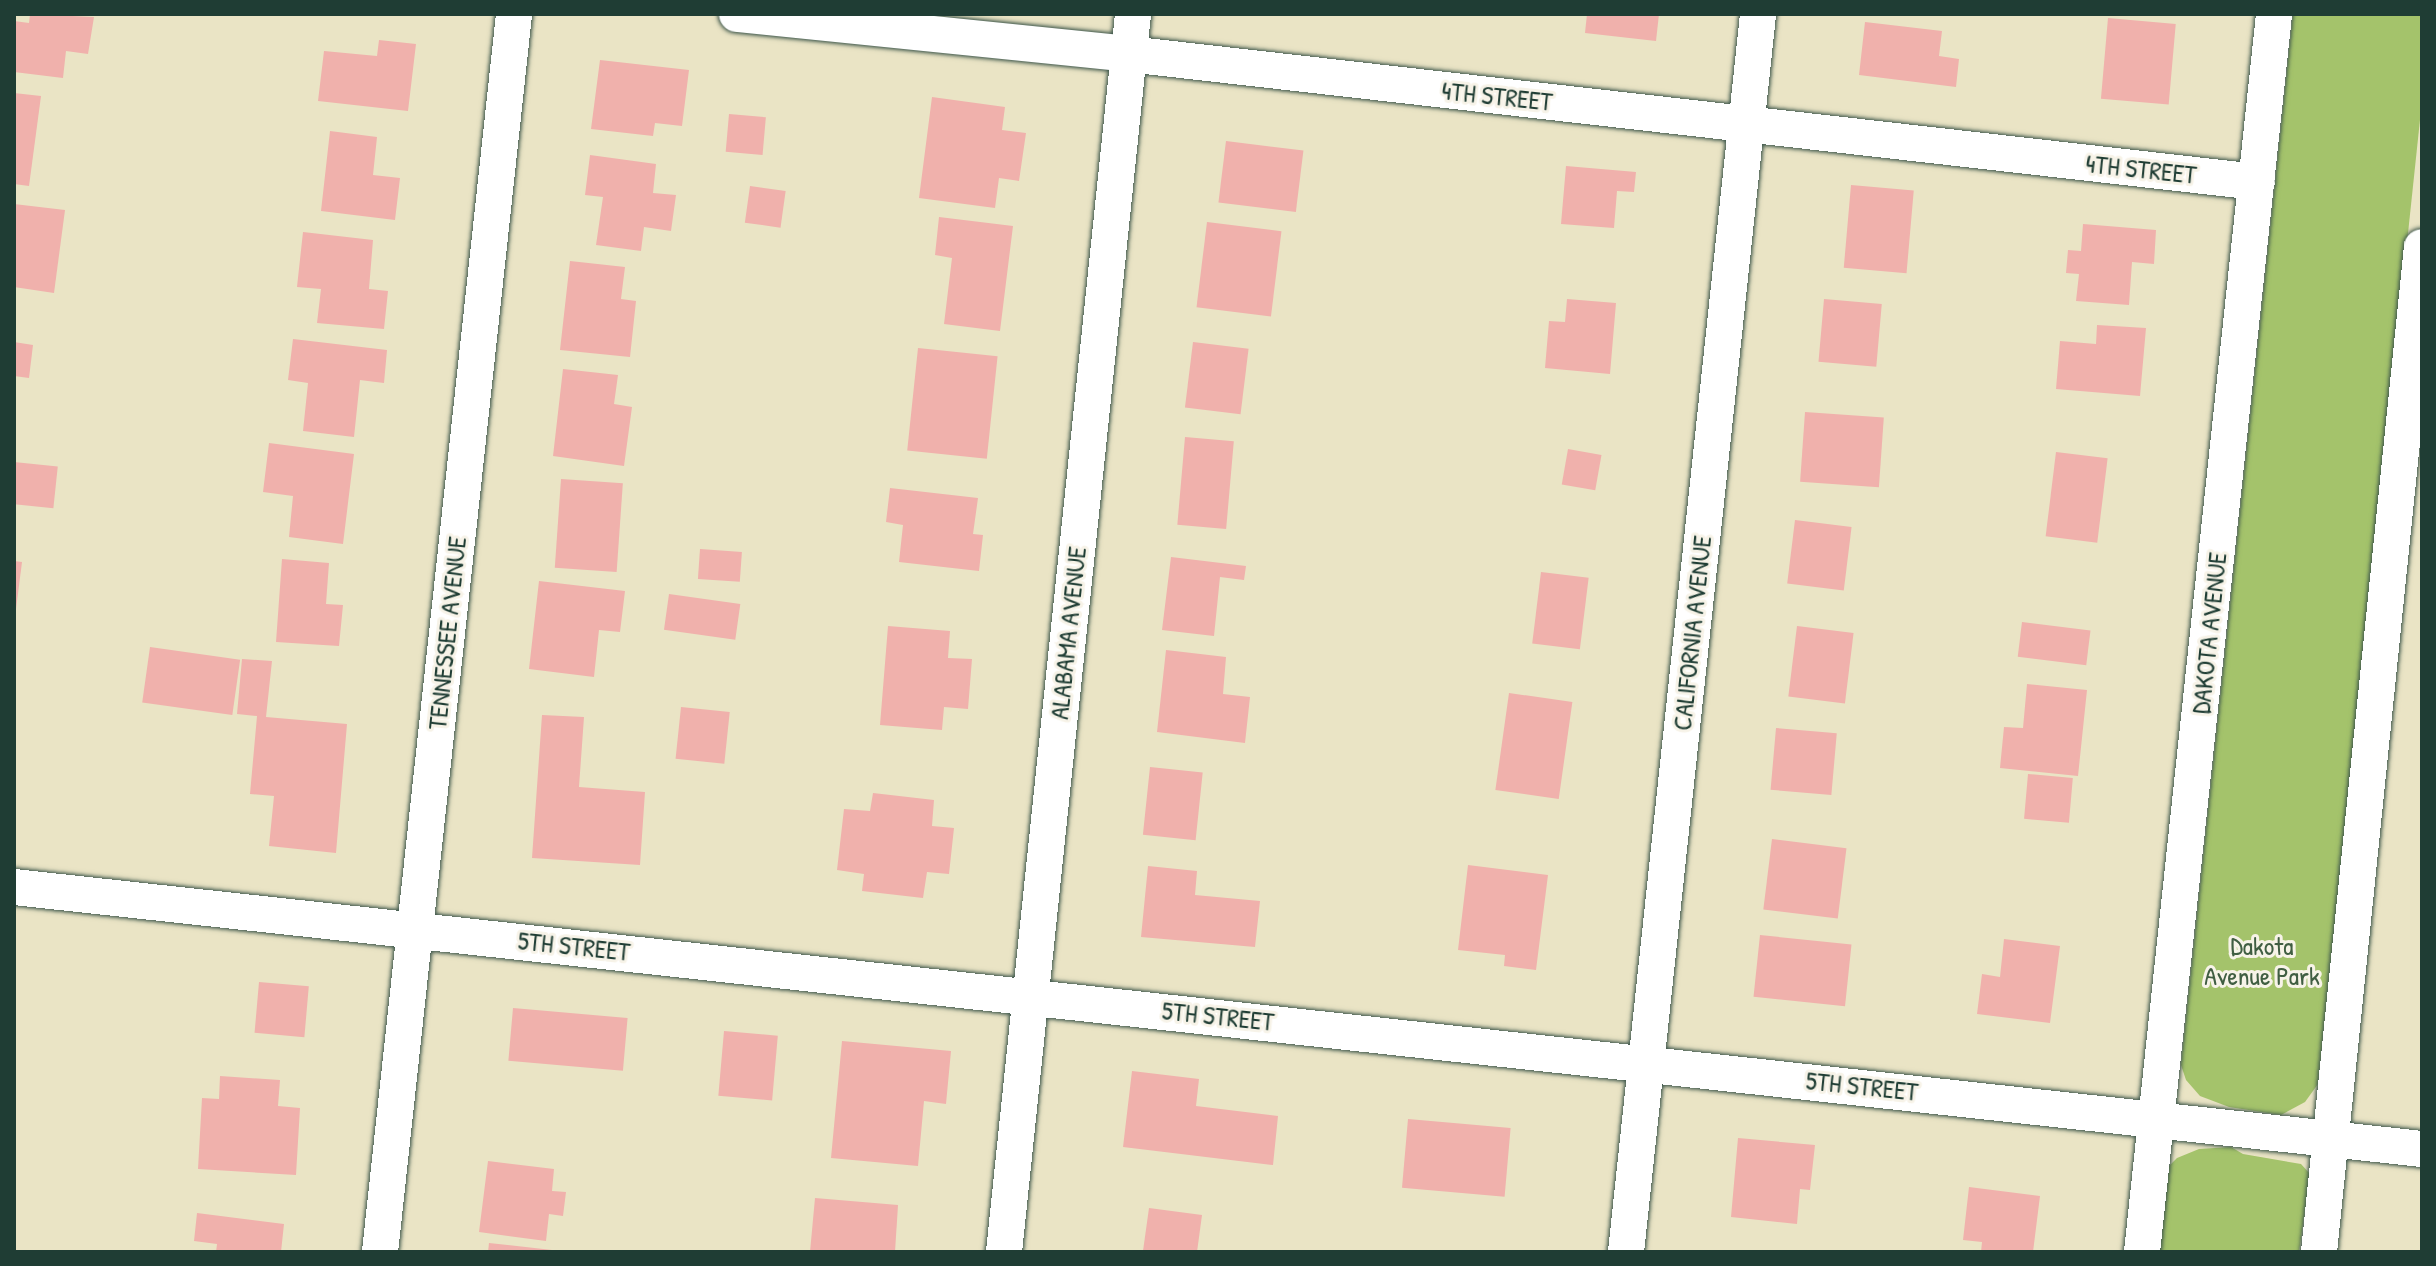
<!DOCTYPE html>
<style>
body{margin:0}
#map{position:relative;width:2436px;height:1266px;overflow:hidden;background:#eae4c5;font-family:"Patrick Hand",sans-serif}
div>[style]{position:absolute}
.green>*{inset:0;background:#a4c36b}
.building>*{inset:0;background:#f0b1ac;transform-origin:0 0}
.roads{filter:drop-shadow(0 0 2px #3d564a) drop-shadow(0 0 2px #3d564a)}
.minor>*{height:36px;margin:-18px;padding:0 18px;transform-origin:18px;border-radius:18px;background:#fff}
span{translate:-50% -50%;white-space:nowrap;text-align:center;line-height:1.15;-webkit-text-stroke:6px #f7f3e8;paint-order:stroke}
.street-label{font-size:26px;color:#1f3d34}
.park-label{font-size:26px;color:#405e42}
.frame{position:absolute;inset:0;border:16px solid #1f3d34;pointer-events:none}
</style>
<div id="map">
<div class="green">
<i style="clip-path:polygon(2293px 14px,2422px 14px,2422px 101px,2318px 1084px,2305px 1102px,2281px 1115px,2229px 1107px,2200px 1096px,2186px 1080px,2181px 1065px)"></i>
<i style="clip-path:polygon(2231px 1147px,2243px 1154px,2301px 1164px,2310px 1174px,2299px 1252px,2159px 1252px,2168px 1167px,2177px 1158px,2199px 1149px)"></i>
</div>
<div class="building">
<i style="clip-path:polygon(30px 14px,94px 17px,88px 54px,66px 51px,63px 78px,14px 72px,14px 21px,29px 23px)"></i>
<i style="clip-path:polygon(1587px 14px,1659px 14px,1656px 41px,1585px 33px)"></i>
<i style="left:2108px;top:18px;width:68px;height:81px;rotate:5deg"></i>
<i style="clip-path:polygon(1865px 22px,1942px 31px,1939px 56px,1959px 59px,1956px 87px,1859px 75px)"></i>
<i style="clip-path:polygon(379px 40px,416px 44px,408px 111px,318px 101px,324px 51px,377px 56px)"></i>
<i style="clip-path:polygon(600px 60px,689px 70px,682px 126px,655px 123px,653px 136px,591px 129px)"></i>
<i style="clip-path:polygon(14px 93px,41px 96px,29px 186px,14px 184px)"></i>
<i style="clip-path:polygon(932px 97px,1005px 107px,1002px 130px,1026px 133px,1019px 181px,999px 178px,995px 208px,919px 198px)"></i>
<i style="left:729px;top:114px;width:37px;height:38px;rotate:5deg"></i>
<i style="clip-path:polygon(330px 131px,377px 137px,373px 175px,400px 178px,395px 220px,321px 211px)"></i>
<i style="left:1226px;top:141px;width:78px;height:62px;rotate:7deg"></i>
<i style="clip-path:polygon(590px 155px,656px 164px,653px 193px,676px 195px,671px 231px,644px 227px,641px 251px,596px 245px,603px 197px,585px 195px)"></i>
<i style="clip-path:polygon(1566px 166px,1636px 172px,1634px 192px,1617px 191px,1614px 228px,1561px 224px)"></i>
<i style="left:1851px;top:185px;width:63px;height:83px;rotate:5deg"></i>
<i style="left:750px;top:186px;width:36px;height:37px;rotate:8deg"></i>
<i style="clip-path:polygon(14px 204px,65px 210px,54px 293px,14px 287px)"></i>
<i style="clip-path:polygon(939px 217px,1013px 226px,1000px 331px,944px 324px,952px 258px,935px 255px)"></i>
<i style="left:1207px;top:222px;width:75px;height:86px;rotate:7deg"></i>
<i style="clip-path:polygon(2083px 224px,2156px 230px,2154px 264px,2132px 262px,2129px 305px,2076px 301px,2079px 274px,2066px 273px,2068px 250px,2081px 251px)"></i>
<i style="clip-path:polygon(303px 232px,373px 240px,369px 289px,388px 291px,384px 329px,317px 323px,321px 289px,297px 287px)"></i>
<i style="clip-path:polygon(570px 261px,625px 267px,621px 299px,636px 301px,630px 357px,560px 350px)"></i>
<i style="clip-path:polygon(1567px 299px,1616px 303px,1610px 374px,1545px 368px,1549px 321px,1565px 322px)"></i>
<i style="left:1824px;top:299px;width:58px;height:63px;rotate:5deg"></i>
<i style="clip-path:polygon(2097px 325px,2146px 328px,2140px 396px,2056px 389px,2060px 341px,2096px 344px)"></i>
<i style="clip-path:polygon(293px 339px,387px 350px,384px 383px,360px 380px,354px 437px,303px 431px,308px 383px,288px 380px)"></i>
<i style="clip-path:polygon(14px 342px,33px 345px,29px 378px,14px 376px)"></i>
<i style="left:1193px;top:342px;width:56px;height:66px;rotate:7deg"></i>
<i style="left:918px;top:348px;width:80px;height:103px;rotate:6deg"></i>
<i style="clip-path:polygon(563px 369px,618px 375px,614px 404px,632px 407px,624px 466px,553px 456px)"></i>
<i style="left:1805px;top:412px;width:79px;height:70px;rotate:4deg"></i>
<i style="left:1185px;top:437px;width:49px;height:88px;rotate:5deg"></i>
<i style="clip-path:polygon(269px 443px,354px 454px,343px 544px,289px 537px,293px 496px,263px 492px)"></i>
<i style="left:1568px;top:449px;width:34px;height:36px;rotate:10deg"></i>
<i style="left:2056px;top:452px;width:52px;height:85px;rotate:7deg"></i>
<i style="left:14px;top:462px;width:44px;height:42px;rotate:6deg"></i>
<i style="left:561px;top:479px;width:62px;height:89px;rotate:4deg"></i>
<i style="clip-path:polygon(890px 488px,978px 498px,973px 534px,983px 535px,979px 571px,899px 562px,903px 525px,886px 522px)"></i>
<i style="left:1795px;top:520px;width:57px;height:64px;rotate:7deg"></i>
<i style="left:700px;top:549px;width:42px;height:30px;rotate:4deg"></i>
<i style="clip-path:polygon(1171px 557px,1246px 566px,1244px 580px,1220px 577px,1214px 636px,1162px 630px)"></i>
<i style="clip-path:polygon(282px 559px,329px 563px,326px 604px,343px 605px,339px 646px,276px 642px)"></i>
<i style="clip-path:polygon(14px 561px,22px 562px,16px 609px,14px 609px)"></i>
<i style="left:1541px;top:572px;width:48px;height:72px;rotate:7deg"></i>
<i style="clip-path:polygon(539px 581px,625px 591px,620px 632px,599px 630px,594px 677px,529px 669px)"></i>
<i style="left:669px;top:594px;width:72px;height:36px;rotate:8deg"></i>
<i style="left:2022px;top:622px;width:69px;height:35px;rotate:7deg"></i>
<i style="clip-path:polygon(888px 626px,950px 631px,948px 658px,972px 659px,968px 709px,944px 707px,942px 730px,880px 725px)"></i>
<i style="left:1797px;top:626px;width:57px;height:71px;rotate:7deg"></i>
<i style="left:150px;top:647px;width:91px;height:56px;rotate:8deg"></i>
<i style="clip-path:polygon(1166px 650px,1226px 657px,1223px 694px,1250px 697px,1245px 743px,1157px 732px)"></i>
<i style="clip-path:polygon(242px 659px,272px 661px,266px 717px,347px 724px,336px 853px,269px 846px,274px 796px,250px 794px,257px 716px,237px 714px)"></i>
<i style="clip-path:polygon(2027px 684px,2087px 690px,2078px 776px,2000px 768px,2004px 727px,2023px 728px)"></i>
<i style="left:1509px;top:693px;width:64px;height:98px;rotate:8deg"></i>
<i style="left:681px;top:707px;width:49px;height:52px;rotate:6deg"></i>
<i style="clip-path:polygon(542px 715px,584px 717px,579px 787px,645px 792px,640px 865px,532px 858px)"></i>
<i style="left:1776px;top:728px;width:61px;height:62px;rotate:5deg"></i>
<i style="left:1150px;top:767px;width:53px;height:68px;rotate:6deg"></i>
<i style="left:2028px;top:774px;width:45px;height:45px;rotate:5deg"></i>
<i style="clip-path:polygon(873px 793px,934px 800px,932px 826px,954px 828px,949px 874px,927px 872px,923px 898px,862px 891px,864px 874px,837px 870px,844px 809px,870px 811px)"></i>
<i style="left:1772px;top:839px;width:75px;height:71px;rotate:7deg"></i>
<i style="clip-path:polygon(1468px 865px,1548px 875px,1536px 970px,1504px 966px,1505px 955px,1458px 950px)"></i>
<i style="clip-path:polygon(1148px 866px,1197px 871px,1195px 895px,1260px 901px,1255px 947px,1141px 937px)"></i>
<i style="left:1760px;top:935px;width:92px;height:62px;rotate:6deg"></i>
<i style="clip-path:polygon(2004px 939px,2060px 946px,2050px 1023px,1977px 1014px,1982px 974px,2000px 977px)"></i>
<i style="left:259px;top:982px;width:50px;height:51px;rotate:5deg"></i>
<i style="left:513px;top:1008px;width:115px;height:53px;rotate:5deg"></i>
<i style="left:724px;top:1031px;width:54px;height:65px;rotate:5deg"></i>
<i style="clip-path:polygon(842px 1041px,951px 1051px,946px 1104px,924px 1101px,918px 1166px,831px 1158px)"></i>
<i style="clip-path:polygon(1132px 1071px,1199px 1079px,1196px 1106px,1278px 1116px,1273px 1165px,1123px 1147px)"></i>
<i style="clip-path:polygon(220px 1076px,280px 1080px,278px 1106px,300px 1108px,296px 1175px,198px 1169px,202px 1098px,219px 1099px)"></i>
<i style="left:1408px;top:1119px;width:103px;height:69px;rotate:5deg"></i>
<i style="clip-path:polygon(1738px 1138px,1815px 1145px,1810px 1190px,1800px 1189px,1797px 1224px,1731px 1217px)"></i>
<i style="clip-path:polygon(488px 1161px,554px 1169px,552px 1191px,566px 1192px,563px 1216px,549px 1214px,546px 1241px,479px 1232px)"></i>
<i style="clip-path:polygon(1969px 1187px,2040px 1196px,2033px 1252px,1981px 1252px,1982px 1242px,1963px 1240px)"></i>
<i style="clip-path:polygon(815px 1198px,898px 1205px,895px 1252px,810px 1252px)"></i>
<i style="clip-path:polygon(1149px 1208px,1202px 1215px,1197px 1252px,1143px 1251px)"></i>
<i style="clip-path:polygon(197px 1213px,284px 1224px,281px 1252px,216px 1252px,217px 1244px,194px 1241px)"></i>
<i style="clip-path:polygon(489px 1243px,552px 1250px,552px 1252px,488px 1252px)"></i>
</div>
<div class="roads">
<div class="minor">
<i style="left:737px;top:14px;width:393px;rotate:5.8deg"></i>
<i style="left:1128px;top:54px;width:1136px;rotate:6.47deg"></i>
<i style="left:14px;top:887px;width:2422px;rotate:6.21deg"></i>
<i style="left:380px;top:1252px;width:1245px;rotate:-83.82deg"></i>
<i style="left:1004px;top:1252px;width:1245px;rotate:-84.05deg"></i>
<i style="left:1626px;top:1252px;width:1245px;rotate:-83.91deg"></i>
<i style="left:2142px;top:1252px;width:1245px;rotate:-83.91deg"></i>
<i style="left:2319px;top:1252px;width:1010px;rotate:-84.15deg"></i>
</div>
</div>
<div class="street-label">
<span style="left:1497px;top:96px;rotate:6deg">4TH STREET</span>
<span style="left:2141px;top:169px;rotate:6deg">4TH STREET</span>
<span style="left:447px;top:633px;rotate:-84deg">TENNESSEE AVENUE</span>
<span style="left:1068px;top:633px;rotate:-84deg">ALABAMA AVENUE</span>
<span style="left:1692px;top:633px;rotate:-84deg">CALIFORNIA AVENUE</span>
<span style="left:2209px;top:633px;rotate:-84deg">DAKOTA AVENUE</span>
<span style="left:574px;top:946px;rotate:6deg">5TH STREET</span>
<span style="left:1218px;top:1016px;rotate:6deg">5TH STREET</span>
<span style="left:1862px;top:1086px;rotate:6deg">5TH STREET</span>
</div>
<div class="park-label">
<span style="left:2262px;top:961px">Dakota<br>Avenue Park</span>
</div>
<div class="frame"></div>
</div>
